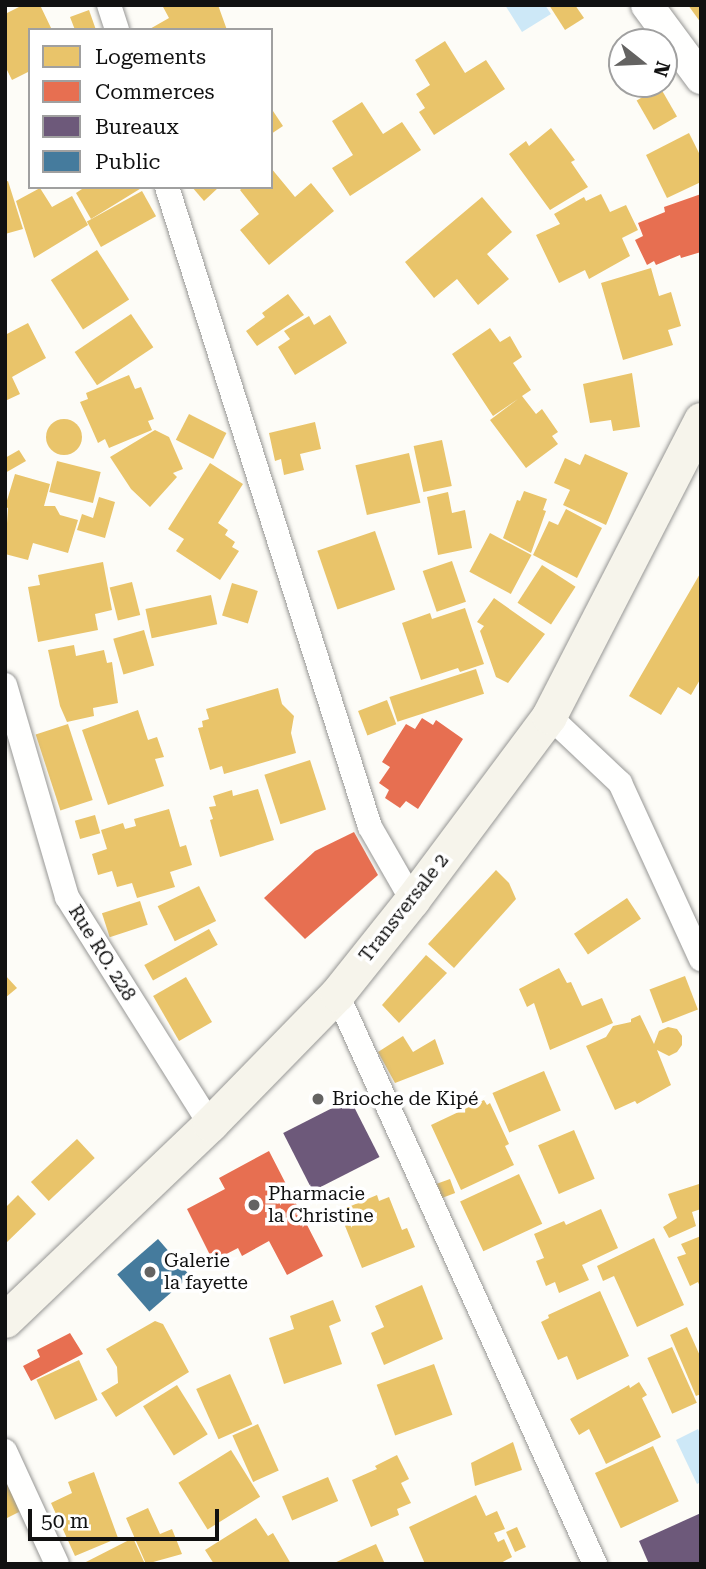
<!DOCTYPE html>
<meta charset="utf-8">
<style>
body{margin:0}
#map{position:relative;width:706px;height:1569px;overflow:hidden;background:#fdfcf7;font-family:"Roboto Serif",serif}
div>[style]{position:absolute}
.water>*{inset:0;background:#cde8f7}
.homes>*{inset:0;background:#e9c46a;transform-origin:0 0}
.round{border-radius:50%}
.shops>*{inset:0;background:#e76f51}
.offices>*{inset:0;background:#6d597a;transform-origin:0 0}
.public>*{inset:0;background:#457b9d;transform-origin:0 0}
.roads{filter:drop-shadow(0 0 2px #979795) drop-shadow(0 0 2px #979795)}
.minor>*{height:24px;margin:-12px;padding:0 12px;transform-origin:12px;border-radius:12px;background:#fffffe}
.tertiary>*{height:32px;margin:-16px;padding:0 16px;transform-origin:16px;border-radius:16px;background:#fffffe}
.secondary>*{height:35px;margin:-17.5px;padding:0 17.5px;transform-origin:17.5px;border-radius:17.5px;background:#f6f4eb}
.dots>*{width:19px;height:19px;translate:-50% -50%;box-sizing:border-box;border:4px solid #fff;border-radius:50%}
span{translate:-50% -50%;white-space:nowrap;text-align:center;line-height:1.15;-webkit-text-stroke:7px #fff;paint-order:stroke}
.street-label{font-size:19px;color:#111}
.poi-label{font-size:19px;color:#111}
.left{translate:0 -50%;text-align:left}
.frame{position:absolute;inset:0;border:7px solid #111;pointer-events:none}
.legend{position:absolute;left:28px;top:28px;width:245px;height:161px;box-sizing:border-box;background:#fff;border:2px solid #a0a0a0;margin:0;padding:9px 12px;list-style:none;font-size:21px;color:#111}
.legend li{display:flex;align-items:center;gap:14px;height:35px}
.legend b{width:35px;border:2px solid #a0a0a0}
.north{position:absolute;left:608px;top:28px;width:70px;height:70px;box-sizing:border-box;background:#fff;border:2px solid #a0a0a0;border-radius:50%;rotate:108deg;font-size:19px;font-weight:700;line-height:28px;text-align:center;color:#111}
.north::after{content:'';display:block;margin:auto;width:24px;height:32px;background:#646362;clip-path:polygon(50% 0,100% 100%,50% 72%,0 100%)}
.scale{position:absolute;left:28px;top:1509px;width:191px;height:32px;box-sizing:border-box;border:4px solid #111;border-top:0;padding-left:9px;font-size:21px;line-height:24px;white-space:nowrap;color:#111;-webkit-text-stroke:5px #fff;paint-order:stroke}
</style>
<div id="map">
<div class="water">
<i style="clip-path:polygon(505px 5px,545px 5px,551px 14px,522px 32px)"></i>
<i style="clip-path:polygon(698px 1429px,701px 1436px,701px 1482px,697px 1484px,676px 1440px)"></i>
</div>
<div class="homes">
<i style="clip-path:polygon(23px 5px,40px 5px,52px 30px,30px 30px,30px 71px,12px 80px,5px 66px,5px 14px)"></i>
<i style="clip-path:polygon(162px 5px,218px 5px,227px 30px,148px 30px,169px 18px)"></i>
<i style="clip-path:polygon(549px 5px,575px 5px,584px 18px,565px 30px)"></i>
<i style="clip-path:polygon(688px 5px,701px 5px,701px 23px)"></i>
<i style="clip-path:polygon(89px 10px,96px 30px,75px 30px,70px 17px)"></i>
<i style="clip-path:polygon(445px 41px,465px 73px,486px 60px,505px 89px,434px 135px,419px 112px,425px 108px,416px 94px,430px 85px,415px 60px)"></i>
<i style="left:660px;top:87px;width:34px;height:27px;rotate:60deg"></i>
<i style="clip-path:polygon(362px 102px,383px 134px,402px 122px,421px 150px,350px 196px,332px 168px,353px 155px,332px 121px)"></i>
<i style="clip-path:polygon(271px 108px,283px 126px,271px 134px)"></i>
<i style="clip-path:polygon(551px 128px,575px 160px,571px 162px,588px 187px,550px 210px,509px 154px,526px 141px,529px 146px)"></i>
<i style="clip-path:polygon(689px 133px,701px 157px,701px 182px,667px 198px,646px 155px)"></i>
<i style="clip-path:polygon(271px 168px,295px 197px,311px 183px,334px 211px,269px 265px,240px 230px,259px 214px,240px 190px,243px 187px,271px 187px)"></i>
<i style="clip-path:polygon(8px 181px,23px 229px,5px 234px,5px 182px)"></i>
<i style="clip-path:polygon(85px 187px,143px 187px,91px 219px,76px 193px)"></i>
<i style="clip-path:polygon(192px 187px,219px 187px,204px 201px)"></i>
<i style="clip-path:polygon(40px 188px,52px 207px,72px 196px,88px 225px,34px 258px,16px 201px)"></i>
<i style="left:142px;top:191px;width:29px;height:63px;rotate:61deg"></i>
<i style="clip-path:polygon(601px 194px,610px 212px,626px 205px,638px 230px,622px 238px,630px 256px,589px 279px,585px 270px,559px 283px,536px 235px,560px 224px,554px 214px,584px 197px,586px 201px)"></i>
<i style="clip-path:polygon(482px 197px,512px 232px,487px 254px,509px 279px,478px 305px,457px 279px,434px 298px,405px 262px)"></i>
<i style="left:97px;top:250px;width:59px;height:55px;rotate:57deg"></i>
<i style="clip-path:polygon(651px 268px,659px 296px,671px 292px,681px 326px,668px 330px,673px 345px,623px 360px,601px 283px)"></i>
<i style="clip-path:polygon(288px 294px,304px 315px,257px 346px,246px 331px,265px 317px,262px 313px)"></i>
<i style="left:131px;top:314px;width:40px;height:68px;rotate:56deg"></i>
<i style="clip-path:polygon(330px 315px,347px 343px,295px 375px,278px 347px,290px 339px,284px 331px,309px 316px,314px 325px)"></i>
<i style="clip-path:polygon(28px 323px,46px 358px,12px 377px,20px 394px,5px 401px,5px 335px)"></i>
<i style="clip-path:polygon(490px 328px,500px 342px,510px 336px,522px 357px,513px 363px,531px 390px,522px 396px,536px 414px,542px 409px,558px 432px,552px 436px,558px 444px,526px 468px,490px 420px,518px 399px,493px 416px,452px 354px)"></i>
<i style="clip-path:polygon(632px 373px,640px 427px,613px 431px,611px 420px,590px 423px,583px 384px)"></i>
<i style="clip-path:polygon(129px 375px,135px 389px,141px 387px,154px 419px,148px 421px,152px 430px,109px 448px,105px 439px,98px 443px,80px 402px,88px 399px,86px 393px)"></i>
<i style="left:189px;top:414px;width:42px;height:29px;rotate:27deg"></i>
<i class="round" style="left:46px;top:419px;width:36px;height:36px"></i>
<i style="clip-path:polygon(315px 422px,321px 449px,300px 454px,304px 470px,284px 475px,281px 459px,275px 461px,269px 433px)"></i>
<i style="clip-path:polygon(155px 430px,169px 437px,183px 469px,173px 473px,177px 477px,150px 507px,131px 489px,110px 457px)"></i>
<i style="left:442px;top:440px;width:47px;height:29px;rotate:78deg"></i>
<i style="clip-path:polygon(19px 450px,26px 461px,5px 473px,5px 458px)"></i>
<i style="left:409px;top:453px;width:51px;height:55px;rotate:77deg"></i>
<i style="clip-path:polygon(585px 454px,628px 473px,606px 525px,563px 505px,570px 490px,554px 483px,565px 458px,580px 465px)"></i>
<i style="left:57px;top:461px;width:45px;height:32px;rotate:14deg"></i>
<i style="clip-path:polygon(210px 463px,243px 484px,218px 523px,228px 530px,225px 535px,235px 542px,232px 547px,239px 551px,220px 580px,176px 551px,184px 539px,168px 529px)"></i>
<i style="clip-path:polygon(15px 474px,50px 484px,44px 506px,55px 506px,60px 515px,78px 520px,68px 553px,33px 543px,28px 560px,5px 554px,8px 508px,5px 507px)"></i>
<i style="clip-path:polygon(524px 491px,547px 499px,543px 510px,546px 511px,531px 553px,503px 538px,517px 500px,520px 501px)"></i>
<i style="clip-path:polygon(448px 492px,452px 513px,465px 510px,472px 548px,438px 555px,427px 497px)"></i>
<i style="clip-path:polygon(99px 497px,115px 502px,105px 538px,77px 530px,82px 514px,93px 518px)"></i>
<i style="clip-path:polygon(566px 509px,602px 528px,577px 578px,533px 555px,549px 521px,558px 525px)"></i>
<i style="left:375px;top:531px;width:62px;height:61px;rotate:71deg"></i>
<i style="left:490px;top:533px;width:47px;height:44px;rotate:28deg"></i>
<i style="left:452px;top:561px;width:43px;height:31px;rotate:71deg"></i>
<i style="clip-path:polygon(103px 562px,112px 610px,95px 614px,98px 630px,38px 642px,28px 587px,40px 585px,38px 575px)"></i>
<i style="left:542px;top:565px;width:40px;height:45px;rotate:33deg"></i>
<i style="clip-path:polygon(701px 572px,701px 678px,691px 695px,678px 687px,661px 715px,629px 696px)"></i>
<i style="left:132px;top:582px;width:34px;height:23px;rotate:76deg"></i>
<i style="left:232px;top:583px;width:27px;height:34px;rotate:17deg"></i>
<i style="left:211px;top:595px;width:30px;height:67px;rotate:78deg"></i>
<i style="clip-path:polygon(494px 598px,545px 634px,508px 683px,496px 677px,480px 631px,484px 626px,477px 622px)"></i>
<i style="clip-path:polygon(465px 608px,484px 664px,460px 672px,458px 668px,421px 680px,402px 623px,430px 613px,432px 619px)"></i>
<i style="left:144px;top:630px;width:37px;height:32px;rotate:74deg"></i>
<i style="clip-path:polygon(74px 645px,76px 656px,104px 650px,107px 663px,112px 662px,118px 703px,93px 708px,94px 716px,67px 722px,60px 706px,48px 650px)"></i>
<i style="left:476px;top:669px;width:26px;height:91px;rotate:72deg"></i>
<i style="clip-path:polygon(278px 688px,282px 704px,294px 716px,291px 733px,296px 753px,224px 774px,222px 766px,210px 770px,198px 728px,203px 727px,202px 721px,209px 719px,206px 709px)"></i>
<i style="left:387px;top:700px;width:26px;height:31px;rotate:69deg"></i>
<i style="clip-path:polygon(138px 710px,148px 740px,157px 737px,164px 757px,155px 759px,164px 786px,108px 805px,82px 730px)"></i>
<i style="left:68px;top:724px;width:80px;height:34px;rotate:72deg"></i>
<i style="left:310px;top:760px;width:52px;height:48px;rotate:72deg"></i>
<i style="clip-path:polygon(258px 789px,274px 840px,220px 857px,210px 820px,213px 819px,209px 807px,216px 806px,213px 796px,232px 790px,233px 796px)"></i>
<i style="clip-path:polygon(169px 809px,180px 847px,186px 845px,192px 865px,170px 872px,175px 887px,137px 898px,132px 883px,117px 887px,112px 871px,98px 875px,92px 854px,107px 849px,101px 830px,123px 823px,125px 829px,136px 826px,134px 819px)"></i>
<i style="left:95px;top:815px;width:19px;height:21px;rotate:74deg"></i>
<i style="clip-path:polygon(496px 870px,509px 883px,516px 899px,454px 968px,428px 944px)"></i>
<i style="left:199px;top:886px;width:39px;height:46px;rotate:64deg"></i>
<i style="left:627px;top:898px;width:25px;height:64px;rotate:56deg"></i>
<i style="left:140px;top:901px;width:25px;height:40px;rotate:72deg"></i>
<i style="left:209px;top:929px;width:18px;height:74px;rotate:61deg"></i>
<i style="clip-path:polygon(426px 955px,447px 973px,399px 1023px,382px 1005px)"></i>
<i style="clip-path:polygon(559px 968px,567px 983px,571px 982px,582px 1006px,602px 998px,613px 1023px,550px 1050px,534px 1003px,527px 1007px,519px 989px)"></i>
<i style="clip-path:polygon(5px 975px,17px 988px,5px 998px)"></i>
<i style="left:685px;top:976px;width:36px;height:38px;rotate:69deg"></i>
<i style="left:186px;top:977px;width:52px;height:38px;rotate:60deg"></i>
<i style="clip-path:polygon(640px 1015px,654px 1044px,659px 1031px,668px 1027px,677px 1029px,682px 1036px,682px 1045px,677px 1052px,669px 1056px,657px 1050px,671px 1085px,637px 1104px,635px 1101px,615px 1110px,586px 1046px,606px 1037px,613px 1026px,631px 1022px,631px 1019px)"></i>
<i style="clip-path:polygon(403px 1036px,413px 1052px,435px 1039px,444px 1064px,395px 1083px,378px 1052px)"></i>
<i style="left:544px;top:1071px;width:43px;height:56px;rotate:67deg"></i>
<i style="clip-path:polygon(484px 1100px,487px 1105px,490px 1103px,509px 1144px,505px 1146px,514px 1165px,461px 1190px,431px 1125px)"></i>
<i style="left:574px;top:1130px;width:53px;height:39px;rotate:67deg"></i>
<i style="left:77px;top:1139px;width:26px;height:63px;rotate:47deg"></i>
<i style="left:519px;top:1174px;width:55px;height:65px;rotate:65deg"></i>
<i style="left:450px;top:1179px;width:15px;height:14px;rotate:70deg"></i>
<i style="clip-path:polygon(699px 1184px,701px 1209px,692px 1212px,696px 1226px,669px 1238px,663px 1227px,677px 1218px,668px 1194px)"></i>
<i style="clip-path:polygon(18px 1195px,36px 1214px,5px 1244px,5px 1208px)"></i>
<i style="clip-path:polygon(377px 1195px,379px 1201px,389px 1197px,402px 1230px,407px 1228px,415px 1247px,362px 1268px,339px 1211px)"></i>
<i style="clip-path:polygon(601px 1209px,618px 1248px,582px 1265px,589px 1280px,559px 1293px,555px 1282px,546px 1286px,536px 1261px,544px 1258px,534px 1234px,564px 1221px,566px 1225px)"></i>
<i style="clip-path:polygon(701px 1236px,701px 1289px,698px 1282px,690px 1286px,677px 1257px,686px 1254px,681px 1244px)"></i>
<i style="clip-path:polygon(654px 1238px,684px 1305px,637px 1327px,614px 1276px,603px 1281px,597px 1266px)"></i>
<i style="clip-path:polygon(422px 1285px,443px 1339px,384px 1365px,371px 1333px,384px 1327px,375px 1306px)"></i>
<i style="clip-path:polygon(600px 1291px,629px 1356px,577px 1380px,567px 1356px,558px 1360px,541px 1322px,549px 1318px,548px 1315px)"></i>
<i style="clip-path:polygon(333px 1300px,341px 1321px,329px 1326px,342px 1364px,284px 1384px,269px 1338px,294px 1329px,290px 1316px)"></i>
<i style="clip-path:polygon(155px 1321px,163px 1324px,189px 1372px,116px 1417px,101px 1393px,118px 1383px,117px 1367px,106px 1349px)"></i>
<i style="clip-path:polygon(687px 1327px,701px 1358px,701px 1394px,696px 1396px,670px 1335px)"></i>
<i style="left:672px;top:1347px;width:61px;height:27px;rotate:66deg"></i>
<i style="left:79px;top:1360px;width:44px;height:47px;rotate:65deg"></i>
<i style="left:434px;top:1364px;width:54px;height:61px;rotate:70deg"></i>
<i style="left:230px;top:1374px;width:55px;height:37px;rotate:66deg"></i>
<i style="clip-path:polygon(639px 1382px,647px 1395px,642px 1398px,661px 1437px,606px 1464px,589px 1429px,579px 1435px,570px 1419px,629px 1385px,630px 1388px)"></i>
<i style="left:177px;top:1385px;width:58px;height:40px;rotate:58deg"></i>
<i style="left:258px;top:1424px;width:51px;height:28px;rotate:66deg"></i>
<i style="clip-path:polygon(513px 1442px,522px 1470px,475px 1486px,471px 1463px)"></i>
<i style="left:653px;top:1446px;width:61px;height:64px;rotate:65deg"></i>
<i style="left:231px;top:1450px;width:55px;height:62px;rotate:58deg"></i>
<i style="clip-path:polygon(397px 1455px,409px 1479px,401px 1483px,411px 1503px,397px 1509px,399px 1515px,371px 1527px,352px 1480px,377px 1469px,375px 1466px)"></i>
<i style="clip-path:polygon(5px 1470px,25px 1509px,5px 1519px)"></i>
<i style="clip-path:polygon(94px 1472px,118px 1538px,75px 1556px,51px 1503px,72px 1493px,68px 1482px)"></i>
<i style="left:328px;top:1477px;width:26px;height:50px;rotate:67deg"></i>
<i style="clip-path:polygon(476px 1495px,486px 1516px,497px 1511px,505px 1529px,494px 1533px,498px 1542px,504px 1539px,512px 1557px,499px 1564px,425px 1564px,409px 1527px)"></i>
<i style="clip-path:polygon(148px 1508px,160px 1534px,172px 1529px,182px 1554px,146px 1564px,126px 1518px)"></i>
<i style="clip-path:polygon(256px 1518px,268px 1536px,273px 1533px,291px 1564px,214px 1564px,205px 1550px)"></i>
<i style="left:517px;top:1527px;width:22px;height:12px;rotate:66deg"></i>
<i style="clip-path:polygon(133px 1538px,145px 1564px,82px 1564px)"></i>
<i style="clip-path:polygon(376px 1544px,385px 1564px,332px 1564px)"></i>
</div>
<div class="shops">
<i style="clip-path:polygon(701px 194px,701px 252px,681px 258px,680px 255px,656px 265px,654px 261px,647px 265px,635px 240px,643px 236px,638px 223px,665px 212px,664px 207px)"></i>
<i style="clip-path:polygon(422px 718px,433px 725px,436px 720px,463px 739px,418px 809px,406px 801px,400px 808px,385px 798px,389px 790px,379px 783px,390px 767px,382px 762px,406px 724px,415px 729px)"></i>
<i style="clip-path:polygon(354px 832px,378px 875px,305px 939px,264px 898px,315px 851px)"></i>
<i style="clip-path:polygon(269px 1151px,323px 1256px,287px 1275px,269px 1241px,242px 1256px,238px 1248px,213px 1261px,187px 1209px,225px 1189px,219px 1178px)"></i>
<i style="clip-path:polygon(70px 1333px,83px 1354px,31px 1381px,23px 1366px,40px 1357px,37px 1350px)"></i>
</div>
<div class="offices">
<i style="left:350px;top:1099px;width:65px;height:75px;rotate:63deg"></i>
<i style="clip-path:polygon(701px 1513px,701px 1564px,649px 1564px,639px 1541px)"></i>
</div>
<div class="public">
<i style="left:158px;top:1239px;width:49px;height:54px;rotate:49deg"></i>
</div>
<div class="roads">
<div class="minor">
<i style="left:109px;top:5px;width:26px;rotate:72deg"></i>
<i style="left:167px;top:187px;width:671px;rotate:72.4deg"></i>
<i style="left:370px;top:827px;width:84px;rotate:60.1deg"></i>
<i style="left:5px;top:685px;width:221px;rotate:73.7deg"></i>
<i style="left:67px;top:897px;width:268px;rotate:57.8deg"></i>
<i style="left:549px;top:716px;width:98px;rotate:43.3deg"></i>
<i style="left:620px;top:783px;width:194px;rotate:65.3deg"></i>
<i style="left:337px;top:994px;width:626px;rotate:65.65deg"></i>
<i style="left:5px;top:1451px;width:124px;rotate:65.3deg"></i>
</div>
<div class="tertiary">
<i style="left:647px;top:5px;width:91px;rotate:53.5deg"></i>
</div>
<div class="secondary">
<i style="left:5px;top:1320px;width:284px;rotate:-43.7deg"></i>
<i style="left:210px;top:1124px;width:182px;rotate:-45.7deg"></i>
<i style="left:337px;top:994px;width:120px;rotate:-51.4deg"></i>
<i style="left:412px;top:900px;width:229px;rotate:-53.3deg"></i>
<i style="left:549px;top:716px;width:333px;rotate:-62.8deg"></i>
</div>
</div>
<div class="dots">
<i style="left:318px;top:1099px;background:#646362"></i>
<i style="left:254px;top:1205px;background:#646362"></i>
<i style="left:150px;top:1272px;background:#646362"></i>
</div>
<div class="street-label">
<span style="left:404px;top:908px;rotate:-52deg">Transversale 2</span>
<span style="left:102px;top:953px;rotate:58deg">Rue RO. 228</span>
</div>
<div class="poi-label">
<span class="left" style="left:332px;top:1099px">Brioche de Kipé</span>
<span class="left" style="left:268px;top:1205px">Pharmacie<br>la Christine</span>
<span class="left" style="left:164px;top:1272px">Galerie<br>la fayette</span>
</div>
<div class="frame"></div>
<ul class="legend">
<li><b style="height:19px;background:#e9c46a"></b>Logements</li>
<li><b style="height:19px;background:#e76f51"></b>Commerces</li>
<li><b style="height:19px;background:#6d597a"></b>Bureaux</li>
<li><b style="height:19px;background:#457b9d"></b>Public</li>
</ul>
<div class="north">N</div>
<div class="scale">50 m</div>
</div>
